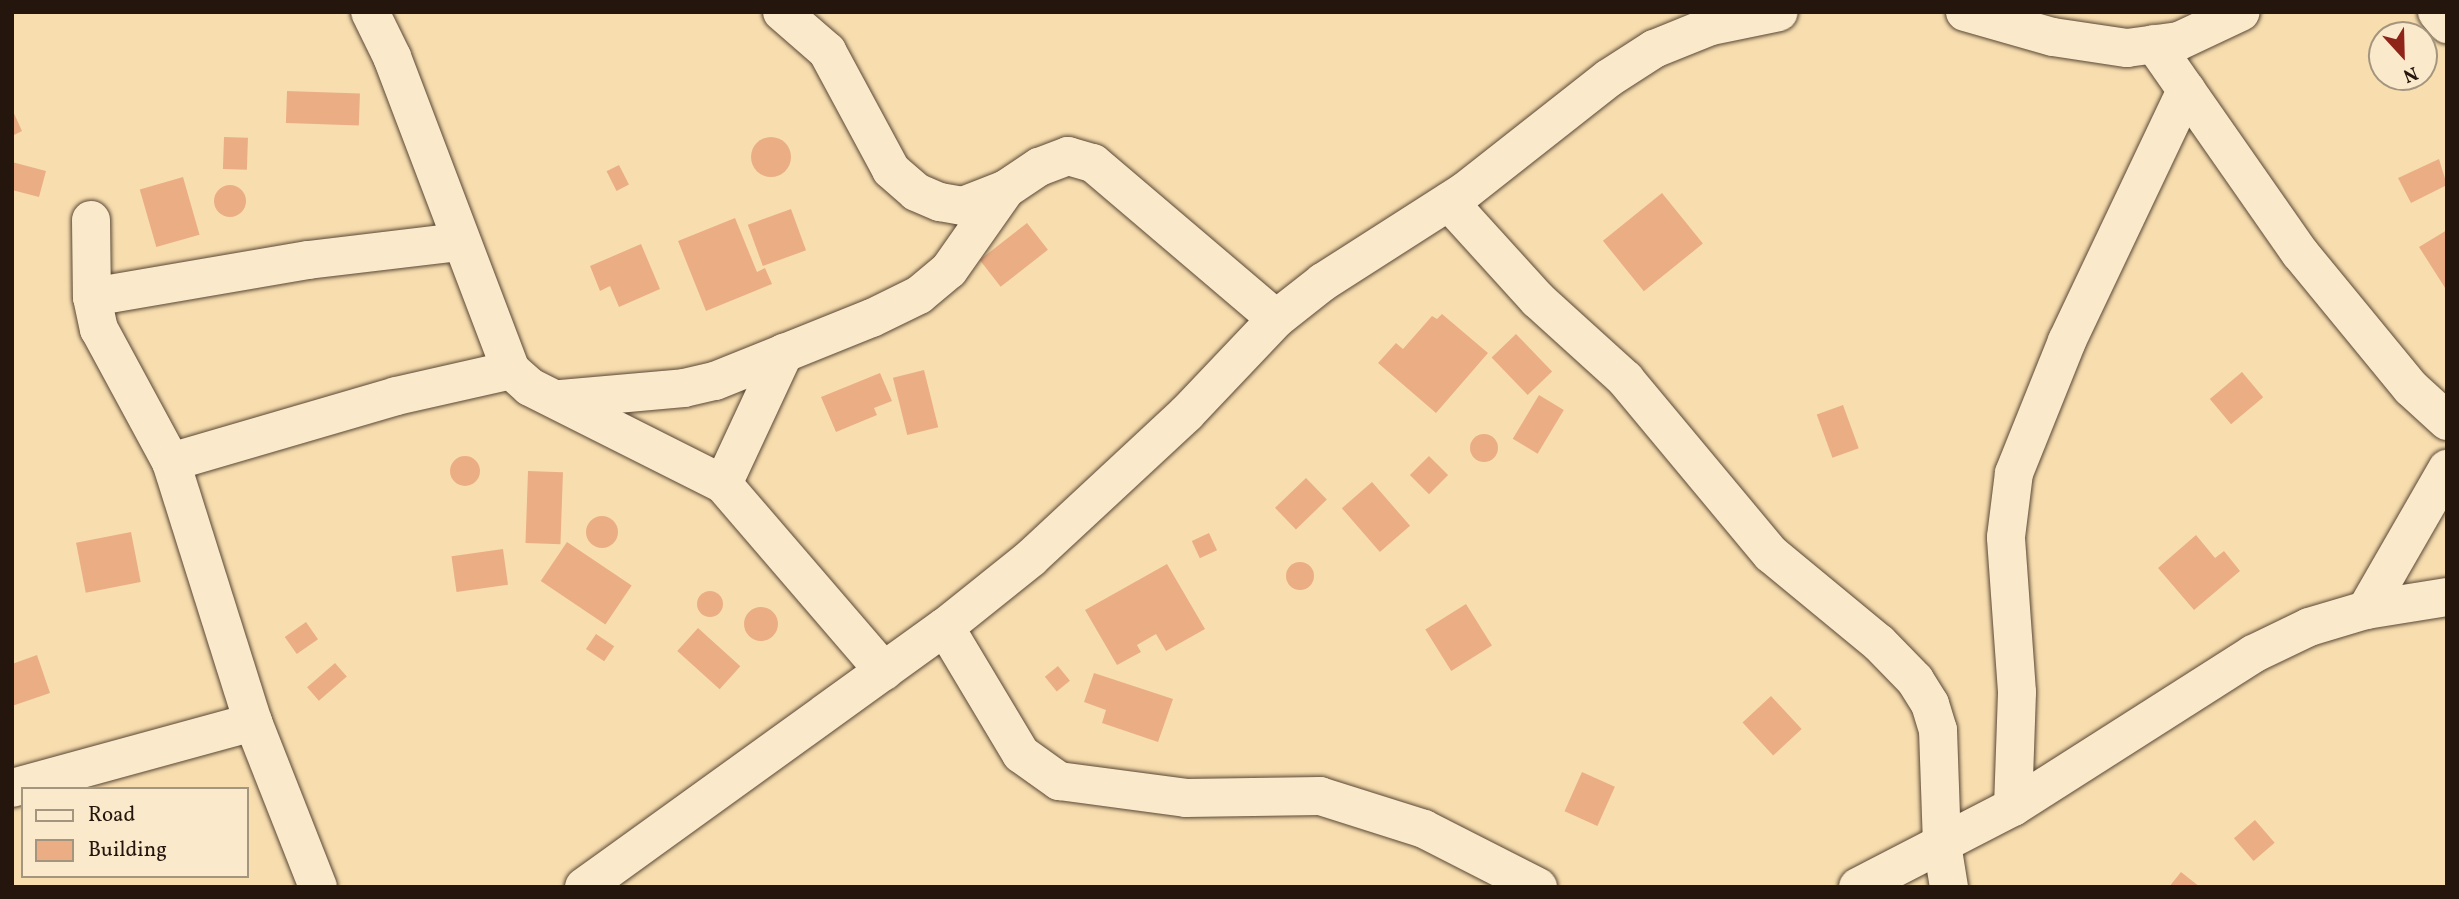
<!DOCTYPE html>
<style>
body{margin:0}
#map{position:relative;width:2459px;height:899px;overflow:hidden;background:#f8deaf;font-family:Vollkorn,serif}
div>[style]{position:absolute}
.building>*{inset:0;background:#ebae84;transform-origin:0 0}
.round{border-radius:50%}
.roads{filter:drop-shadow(0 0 2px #594736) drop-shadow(0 0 2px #594736)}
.street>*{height:38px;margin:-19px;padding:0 19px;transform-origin:19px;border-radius:19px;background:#faeacb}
span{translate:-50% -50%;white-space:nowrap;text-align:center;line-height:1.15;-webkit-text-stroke:7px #faeacb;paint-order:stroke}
.frame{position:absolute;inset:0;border:14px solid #24150d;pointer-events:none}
.legend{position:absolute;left:21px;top:787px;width:228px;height:91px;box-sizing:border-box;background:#faeacb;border:2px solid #a4957f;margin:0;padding:9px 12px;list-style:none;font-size:21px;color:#24150d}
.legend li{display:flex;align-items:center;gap:14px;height:35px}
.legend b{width:35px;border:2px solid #a4957f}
.north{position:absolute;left:2368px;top:21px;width:70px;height:70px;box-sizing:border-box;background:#faeacb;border:2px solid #a4957f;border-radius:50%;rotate:158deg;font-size:19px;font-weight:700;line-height:28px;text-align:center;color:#24150d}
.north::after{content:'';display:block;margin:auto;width:24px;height:32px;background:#8f2418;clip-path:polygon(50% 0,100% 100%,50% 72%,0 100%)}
</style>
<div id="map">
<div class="building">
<i style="left:287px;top:91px;width:73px;height:32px;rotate:2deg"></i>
<i style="clip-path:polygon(12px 109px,22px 131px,12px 136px)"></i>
<i class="round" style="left:751px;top:137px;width:40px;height:40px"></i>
<i style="left:224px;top:137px;width:24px;height:32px;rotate:2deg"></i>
<i style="clip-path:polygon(2439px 159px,2447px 185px,2411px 203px,2398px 178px)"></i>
<i style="clip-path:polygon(12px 162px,46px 171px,39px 197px,12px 190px)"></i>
<i style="left:619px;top:165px;width:22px;height:14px;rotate:63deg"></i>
<i style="left:183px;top:177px;width:60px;height:45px;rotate:74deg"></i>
<i class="round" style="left:214px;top:185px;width:32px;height:32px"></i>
<i style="left:1662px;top:193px;width:65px;height:76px;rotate:51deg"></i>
<i style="left:791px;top:209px;width:44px;height:46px;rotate:70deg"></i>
<i style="clip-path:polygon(735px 218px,757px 272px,765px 268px,772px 284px,706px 311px,678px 241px)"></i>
<i style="left:1027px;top:223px;width:34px;height:60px;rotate:52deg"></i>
<i style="clip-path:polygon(2447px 230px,2447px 291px,2419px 247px)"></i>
<i style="clip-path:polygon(641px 244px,660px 289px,619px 307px,610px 286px,600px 291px,590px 266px)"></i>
<i style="clip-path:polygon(1442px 314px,1488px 353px,1436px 413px,1378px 363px,1396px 343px,1403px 349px,1432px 316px,1437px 319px)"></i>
<i style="left:1516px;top:334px;width:52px;height:34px;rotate:46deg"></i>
<i style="left:924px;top:370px;width:59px;height:32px;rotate:76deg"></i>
<i style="left:2242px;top:372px;width:33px;height:42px;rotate:50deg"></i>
<i style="clip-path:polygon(880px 373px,892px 401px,874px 408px,877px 415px,836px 432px,821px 397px)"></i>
<i style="left:1539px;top:395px;width:29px;height:51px;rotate:31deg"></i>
<i style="left:1843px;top:405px;width:46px;height:28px;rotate:70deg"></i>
<i class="round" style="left:1470px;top:434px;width:28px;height:28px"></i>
<i class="round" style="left:450px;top:456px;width:30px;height:30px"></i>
<i style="left:1429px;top:456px;width:27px;height:27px;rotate:45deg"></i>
<i style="left:528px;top:471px;width:35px;height:72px;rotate:2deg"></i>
<i style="left:1306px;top:478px;width:30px;height:43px;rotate:46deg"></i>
<i style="left:1372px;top:482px;width:58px;height:40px;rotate:49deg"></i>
<i class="round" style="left:586px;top:516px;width:32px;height:32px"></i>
<i style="left:131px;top:532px;width:51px;height:56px;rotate:79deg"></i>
<i style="left:1209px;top:533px;width:19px;height:19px;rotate:65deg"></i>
<i style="clip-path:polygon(2196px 535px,2215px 558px,2224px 551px,2240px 571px,2194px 610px,2158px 568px)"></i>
<i style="left:567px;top:542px;width:78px;height:47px;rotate:34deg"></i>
<i style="left:503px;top:549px;width:36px;height:52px;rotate:82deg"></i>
<i class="round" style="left:1286px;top:562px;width:28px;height:28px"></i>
<i style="clip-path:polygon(1167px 564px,1205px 629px,1166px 651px,1156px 634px,1137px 645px,1141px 652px,1117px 665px,1085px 610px)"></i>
<i class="round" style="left:697px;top:591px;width:26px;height:26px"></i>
<i style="left:1466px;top:604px;width:49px;height:48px;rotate:58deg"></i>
<i class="round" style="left:744px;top:607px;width:34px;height:34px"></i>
<i style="left:306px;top:622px;width:21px;height:26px;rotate:55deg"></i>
<i style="left:698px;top:628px;width:57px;height:31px;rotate:42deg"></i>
<i style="left:596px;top:634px;width:22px;height:18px;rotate:34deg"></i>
<i style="clip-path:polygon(37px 655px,50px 693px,12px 706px,12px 664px)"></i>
<i style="left:335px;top:663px;width:18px;height:37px;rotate:49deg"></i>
<i style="left:1058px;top:666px;width:19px;height:17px;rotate:51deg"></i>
<i style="clip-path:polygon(1094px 673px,1173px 699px,1158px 742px,1102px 723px,1106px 710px,1084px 702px)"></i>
<i style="left:1771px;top:696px;width:45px;height:39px;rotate:47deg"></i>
<i style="left:1582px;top:772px;width:36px;height:43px;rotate:24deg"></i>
<i style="left:2255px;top:820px;width:30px;height:28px;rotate:49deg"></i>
<i style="clip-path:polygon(2181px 872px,2200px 887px,2169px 887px)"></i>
</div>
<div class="roads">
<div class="street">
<i style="left:370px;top:12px;width:50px;rotate:63.9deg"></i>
<i style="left:392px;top:57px;width:335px;rotate:69.2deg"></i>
<i style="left:511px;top:370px;width:25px;rotate:42deg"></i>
<i style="left:530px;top:387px;width:216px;rotate:26.7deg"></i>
<i style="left:723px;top:484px;width:247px;rotate:49.3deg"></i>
<i style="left:782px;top:12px;width:60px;rotate:40.9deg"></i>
<i style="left:827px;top:51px;width:135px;rotate:61.7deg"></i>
<i style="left:891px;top:170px;width:33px;rotate:41deg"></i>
<i style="left:916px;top:192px;width:26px;rotate:23deg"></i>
<i style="left:940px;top:202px;width:23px;rotate:10deg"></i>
<i style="left:963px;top:206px;width:46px;rotate:-21.6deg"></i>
<i style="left:1965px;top:12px;width:91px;rotate:15.9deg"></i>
<i style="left:2053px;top:37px;width:75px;rotate:8.5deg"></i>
<i style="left:2127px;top:48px;width:52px;rotate:-7.7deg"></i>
<i style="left:2179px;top:41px;width:68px;rotate:-25.1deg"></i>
<i style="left:2437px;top:12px;width:16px;rotate:50deg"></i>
<i style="left:2154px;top:44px;width:255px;rotate:55.1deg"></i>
<i style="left:2300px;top:253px;width:175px;rotate:50.6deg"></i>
<i style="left:2411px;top:388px;width:49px;rotate:42.5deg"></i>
<i style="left:1449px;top:202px;width:132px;rotate:47.8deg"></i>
<i style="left:1538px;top:300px;width:118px;rotate:42.2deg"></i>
<i style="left:1625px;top:379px;width:228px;rotate:50.2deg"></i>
<i style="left:1771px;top:554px;width:140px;rotate:39.5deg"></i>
<i style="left:1879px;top:643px;width:52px;rotate:45.8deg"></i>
<i style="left:1915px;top:680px;width:28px;rotate:58deg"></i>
<i style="left:1930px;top:704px;width:27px;rotate:73deg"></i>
<i style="left:1938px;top:730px;width:114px;rotate:88deg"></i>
<i style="left:1942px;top:844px;width:44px;rotate:80.8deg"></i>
<i style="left:91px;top:220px;width:77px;rotate:89.3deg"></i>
<i style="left:92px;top:297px;width:33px;rotate:78deg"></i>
<i style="left:99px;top:329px;width:151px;rotate:61.6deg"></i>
<i style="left:171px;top:462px;width:273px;rotate:72.5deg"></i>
<i style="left:253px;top:722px;width:177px;rotate:68.5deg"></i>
<i style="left:92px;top:297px;width:219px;rotate:-9.7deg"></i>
<i style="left:308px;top:260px;width:153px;rotate:-6.8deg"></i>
<i style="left:561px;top:399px;width:123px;rotate:-5.1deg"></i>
<i style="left:684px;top:388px;width:32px;rotate:-13deg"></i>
<i style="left:715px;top:381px;width:169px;rotate:-21.9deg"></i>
<i style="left:872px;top:318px;width:52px;rotate:-26.1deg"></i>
<i style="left:919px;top:295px;width:39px;rotate:-40deg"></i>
<i style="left:949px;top:270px;width:99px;rotate:-54.9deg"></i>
<i style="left:1006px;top:189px;width:40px;rotate:-34deg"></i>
<i style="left:1039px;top:167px;width:31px;rotate:-21deg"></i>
<i style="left:1068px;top:156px;width:26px;rotate:16deg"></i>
<i style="left:1093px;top:163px;width:240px;rotate:40.4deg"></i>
<i style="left:171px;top:462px;width:234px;rotate:-16.3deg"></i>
<i style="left:396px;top:396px;width:118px;rotate:-12.7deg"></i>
<i style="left:723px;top:484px;width:145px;rotate:-65deg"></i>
<i style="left:2366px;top:610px;width:163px;rotate:-60.1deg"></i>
<i style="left:945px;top:627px;width:148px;rotate:59.1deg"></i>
<i style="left:1021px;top:754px;width:47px;rotate:35.4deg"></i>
<i style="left:1059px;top:781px;width:128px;rotate:7.6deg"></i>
<i style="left:1186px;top:798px;width:134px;rotate:-0.9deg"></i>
<i style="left:1320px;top:796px;width:109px;rotate:17.6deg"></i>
<i style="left:1424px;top:829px;width:128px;rotate:27deg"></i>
<i style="left:12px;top:788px;width:250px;rotate:-15.3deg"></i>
<i style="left:2013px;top:807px;width:115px;rotate:-88deg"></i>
<i style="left:2017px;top:692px;width:155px;rotate:-94.1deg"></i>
<i style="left:2006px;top:537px;width:64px;rotate:-82.9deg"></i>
<i style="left:2014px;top:473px;width:142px;rotate:-68.1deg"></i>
<i style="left:2067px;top:341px;width:278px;rotate:-64.6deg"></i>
<i style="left:584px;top:887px;width:445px;rotate:-35.8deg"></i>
<i style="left:945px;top:627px;width:110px;rotate:-38.7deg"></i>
<i style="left:1031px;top:558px;width:212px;rotate:-42.9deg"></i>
<i style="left:1186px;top:414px;width:131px;rotate:-46.5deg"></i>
<i style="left:1276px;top:319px;width:60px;rotate:-38.2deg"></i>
<i style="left:1323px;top:282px;width:167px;rotate:-32.6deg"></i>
<i style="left:1464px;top:192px;width:184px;rotate:-38.2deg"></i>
<i style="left:1609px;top:78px;width:54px;rotate:-32.8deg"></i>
<i style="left:1654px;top:49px;width:61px;rotate:-22deg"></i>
<i style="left:1711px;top:26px;width:69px;rotate:-11.6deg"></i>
<i style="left:1858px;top:887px;width:174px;rotate:-27.3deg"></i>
<i style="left:2013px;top:807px;width:285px;rotate:-32.5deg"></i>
<i style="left:2253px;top:654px;width:62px;rotate:-25.7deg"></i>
<i style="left:2309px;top:627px;width:59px;rotate:-16.6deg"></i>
<i style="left:2366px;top:610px;width:82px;rotate:-9.1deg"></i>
</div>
</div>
<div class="frame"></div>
<ul class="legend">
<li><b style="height:9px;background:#faeacb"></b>Road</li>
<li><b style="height:19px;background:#ebae84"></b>Building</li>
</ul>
<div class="north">N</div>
</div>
